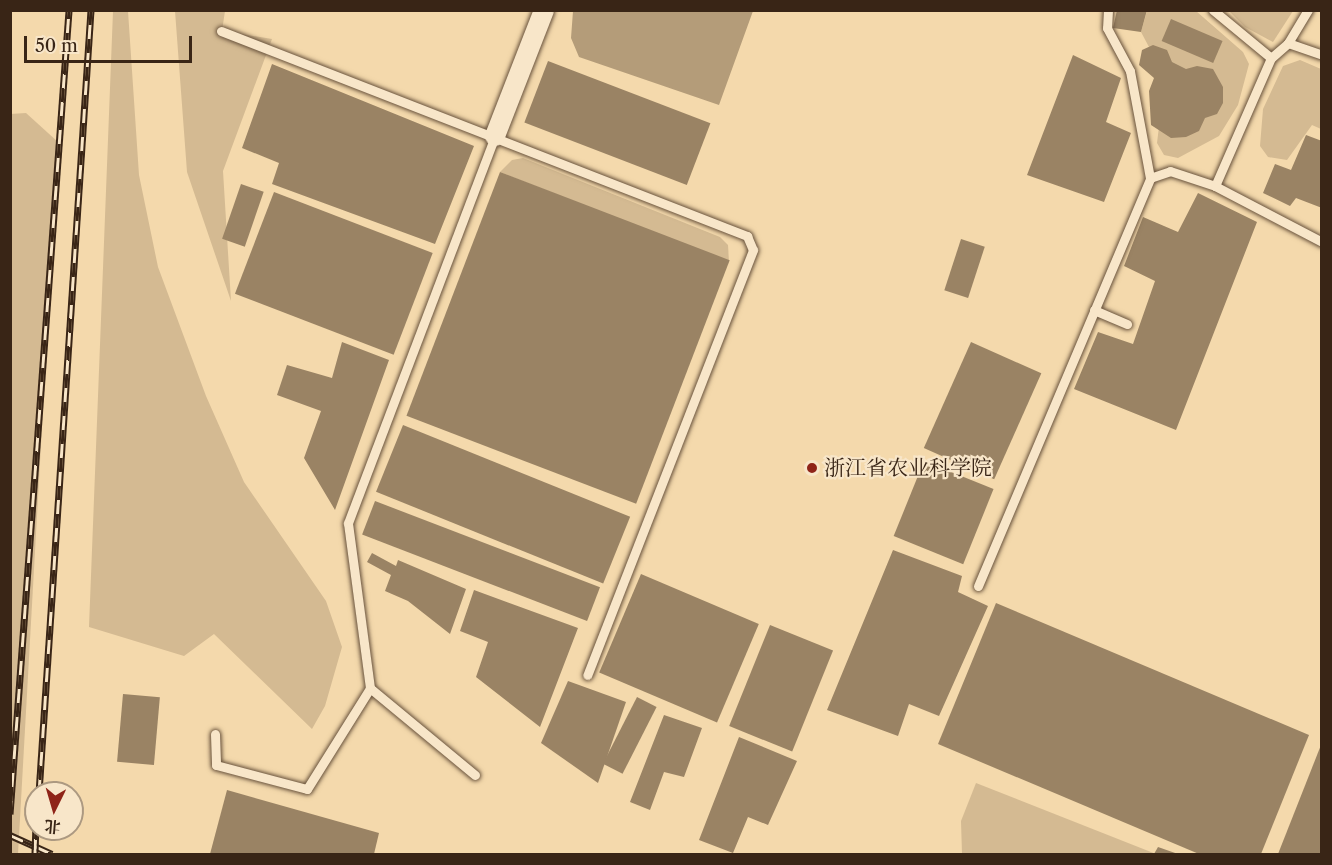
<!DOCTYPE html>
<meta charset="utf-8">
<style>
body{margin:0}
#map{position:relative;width:1332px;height:865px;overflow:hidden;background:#f4d9ac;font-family:"Libre Caslon Text","Noto Serif SC",serif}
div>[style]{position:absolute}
.green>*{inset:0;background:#d4ba92}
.water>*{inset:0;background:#b49c79}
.building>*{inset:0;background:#9a8364;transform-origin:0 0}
.roads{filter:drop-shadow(0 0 2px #68523c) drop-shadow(0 0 2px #68523c)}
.lane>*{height:9px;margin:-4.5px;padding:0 4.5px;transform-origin:4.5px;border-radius:4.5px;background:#f8e6c9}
.street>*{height:20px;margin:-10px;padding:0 10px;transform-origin:10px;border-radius:10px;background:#f8e6c9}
.rail>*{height:7px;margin-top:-3.5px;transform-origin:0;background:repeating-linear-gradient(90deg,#f8e6c9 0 14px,#392516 0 28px);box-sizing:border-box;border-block:2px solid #392516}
.dots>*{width:16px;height:16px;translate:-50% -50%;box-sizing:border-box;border:3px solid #f8e6c9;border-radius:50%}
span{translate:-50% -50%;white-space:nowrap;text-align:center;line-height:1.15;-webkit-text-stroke:4.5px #f8e6c9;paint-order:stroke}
.poi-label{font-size:21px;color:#392516}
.left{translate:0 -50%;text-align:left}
.frame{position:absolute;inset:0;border:12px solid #392516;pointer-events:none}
.north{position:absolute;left:24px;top:781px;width:60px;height:60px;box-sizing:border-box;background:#f8e6c9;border:2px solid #ac9981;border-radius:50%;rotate:185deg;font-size:16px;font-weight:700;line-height:24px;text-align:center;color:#392516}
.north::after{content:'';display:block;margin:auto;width:21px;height:27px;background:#8f2418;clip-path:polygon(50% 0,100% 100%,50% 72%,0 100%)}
.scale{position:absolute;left:24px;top:36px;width:168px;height:27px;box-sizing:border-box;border:3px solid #392516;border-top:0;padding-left:8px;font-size:18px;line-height:21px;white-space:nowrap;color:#392516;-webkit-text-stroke:4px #f8e6c9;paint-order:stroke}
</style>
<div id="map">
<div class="green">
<i style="clip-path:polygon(113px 11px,128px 11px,139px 175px,158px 267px,206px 396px,244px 482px,326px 601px,342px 647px,325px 706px,312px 729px,214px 634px,184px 656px,89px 627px)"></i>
<i style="clip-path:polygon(175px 11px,225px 11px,222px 31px,272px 39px,223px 171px,231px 301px,187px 172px)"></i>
<i style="clip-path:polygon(1147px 11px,1196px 11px,1243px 52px,1249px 64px,1238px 105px,1219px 136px,1178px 158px,1164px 155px,1157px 143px,1165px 77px,1141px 32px)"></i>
<i style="clip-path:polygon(1229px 11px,1293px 11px,1273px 42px,1245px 27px)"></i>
<i style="clip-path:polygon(1300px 60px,1321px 69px,1321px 129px,1312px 125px,1287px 160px,1268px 157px,1260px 146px,1263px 109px,1283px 66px)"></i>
<i style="clip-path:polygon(26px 113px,58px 142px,18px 854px,11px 854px,10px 114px)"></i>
<i style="clip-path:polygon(523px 158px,720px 237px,728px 245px,729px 262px,500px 172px,512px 160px)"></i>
<i style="clip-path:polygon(976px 783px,1156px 854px,962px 854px,961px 821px)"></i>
</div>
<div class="water">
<i style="clip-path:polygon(573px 11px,573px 10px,753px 11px,719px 105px,579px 57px,571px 38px)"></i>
</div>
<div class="building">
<i style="clip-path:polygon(1117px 10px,1147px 10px,1141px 32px,1113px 28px)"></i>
<i style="left:1171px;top:19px;width:56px;height:24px;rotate:23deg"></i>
<i style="clip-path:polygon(1153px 45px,1167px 50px,1172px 62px,1186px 69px,1197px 66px,1213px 69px,1223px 87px,1223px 103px,1217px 114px,1205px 118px,1199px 131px,1186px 137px,1171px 138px,1151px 125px,1149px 91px,1154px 78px,1139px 65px,1142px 50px)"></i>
<i style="clip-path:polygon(1073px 55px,1121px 78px,1106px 122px,1131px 133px,1104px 202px,1027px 175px)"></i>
<i style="left:548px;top:61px;width:174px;height:66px;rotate:21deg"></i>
<i style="clip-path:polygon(272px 64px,474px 146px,435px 244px,272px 184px,279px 163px,242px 148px)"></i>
<i style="clip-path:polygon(1306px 135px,1322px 141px,1322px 208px,1296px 198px,1290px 206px,1263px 193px,1275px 164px,1291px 170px)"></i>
<i style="left:500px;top:172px;width:246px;height:261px;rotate:21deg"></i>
<i style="left:241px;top:184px;width:24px;height:58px;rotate:19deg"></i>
<i style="left:274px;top:192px;width:170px;height:109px;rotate:21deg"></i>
<i style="clip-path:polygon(1198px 193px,1257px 222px,1176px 430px,1074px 389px,1098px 332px,1133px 344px,1155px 281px,1124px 266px,1143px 217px,1178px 232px)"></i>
<i style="left:961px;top:239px;width:25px;height:54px;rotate:18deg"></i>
<i style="clip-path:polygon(342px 342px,389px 360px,335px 510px,304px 458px,321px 411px,277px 395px,287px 365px,332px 378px)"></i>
<i style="left:971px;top:342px;width:77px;height:116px;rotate:24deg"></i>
<i style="left:403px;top:425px;width:245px;height:72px;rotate:22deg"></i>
<i style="left:924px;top:461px;width:75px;height:81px;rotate:22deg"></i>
<i style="left:375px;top:501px;width:241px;height:36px;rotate:21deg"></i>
<i style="clip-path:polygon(893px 550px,962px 576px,958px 592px,988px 606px,939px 716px,909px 704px,898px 736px,827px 710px)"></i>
<i style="clip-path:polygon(372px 553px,396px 566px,398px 560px,466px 589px,450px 634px,408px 601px,385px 591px,391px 575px,367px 562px)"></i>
<i style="left:641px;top:574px;width:128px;height:107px;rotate:23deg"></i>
<i style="clip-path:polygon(474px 590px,578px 628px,540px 727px,476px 677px,488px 642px,460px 631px)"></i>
<i style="clip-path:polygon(996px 603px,1309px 735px,1261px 854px,1199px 854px,938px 744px)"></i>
<i style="left:770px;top:625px;width:68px;height:109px;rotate:22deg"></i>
<i style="clip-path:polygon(568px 681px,626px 702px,598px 783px,541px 743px)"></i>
<i style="left:123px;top:694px;width:37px;height:68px;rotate:5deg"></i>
<i style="left:637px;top:697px;width:22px;height:75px;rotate:27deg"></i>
<i style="clip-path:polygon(664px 715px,702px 728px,684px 777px,664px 772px,650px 810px,630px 802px)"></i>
<i style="clip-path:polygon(739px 737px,797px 761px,768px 825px,748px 817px,733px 853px,699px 840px)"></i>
<i style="clip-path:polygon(1321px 745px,1322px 854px,1278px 854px)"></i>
<i style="clip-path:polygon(227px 790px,379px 833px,374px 854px,210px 854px)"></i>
<i style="clip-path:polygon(1158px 847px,1178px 854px,1154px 854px)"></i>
</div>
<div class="roads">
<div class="lane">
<i style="left:1108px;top:10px;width:18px;rotate:93deg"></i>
<i style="left:1107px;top:28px;width:49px;rotate:61.9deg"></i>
<i style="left:1130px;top:71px;width:109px;rotate:79.4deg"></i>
<i style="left:1213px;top:10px;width:75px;rotate:39.6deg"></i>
<i style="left:221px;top:31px;width:565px;rotate:21.29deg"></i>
<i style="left:747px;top:236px;width:15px;rotate:67deg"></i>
<i style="left:753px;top:250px;width:456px;rotate:111.3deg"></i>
<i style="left:1288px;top:43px;width:39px;rotate:-59deg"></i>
<i style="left:1215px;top:186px;width:140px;rotate:-66.4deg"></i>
<i style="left:1271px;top:58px;width:23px;rotate:-41deg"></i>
<i style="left:1288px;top:43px;width:36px;rotate:19deg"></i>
<i style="left:1094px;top:310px;width:36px;rotate:23deg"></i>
<i style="left:978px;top:586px;width:443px;rotate:-67.1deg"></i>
<i style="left:1150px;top:178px;width:21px;rotate:-19deg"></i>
<i style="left:1170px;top:171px;width:47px;rotate:18.4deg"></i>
<i style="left:1215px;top:186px;width:121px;rotate:27.6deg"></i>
<i style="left:215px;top:734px;width:31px;rotate:88deg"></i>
<i style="left:216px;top:765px;width:94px;rotate:14.8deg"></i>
<i style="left:307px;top:789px;width:119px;rotate:-58deg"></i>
<i style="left:475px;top:775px;width:136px;rotate:-140.4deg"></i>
<i style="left:370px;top:688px;width:166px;rotate:-97.6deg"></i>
<i style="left:348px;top:523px;width:414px;rotate:-69.2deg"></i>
</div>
<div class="street">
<i style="left:495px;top:136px;width:135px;rotate:-68.7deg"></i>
</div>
</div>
<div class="rail">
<i style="left:39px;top:793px;width:785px;rotate:-86.2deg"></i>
<i style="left:10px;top:814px;width:806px;rotate:-85.8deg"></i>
<i style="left:10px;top:835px;width:46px;rotate:24.3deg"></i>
<i style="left:35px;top:853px;width:24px;rotate:-88deg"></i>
</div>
<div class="dots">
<i style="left:812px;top:468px;background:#8f2418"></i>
</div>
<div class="poi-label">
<span class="left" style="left:824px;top:468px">浙江省农业科学院</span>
</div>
<div class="frame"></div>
<div class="north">北</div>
<div class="scale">50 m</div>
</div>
